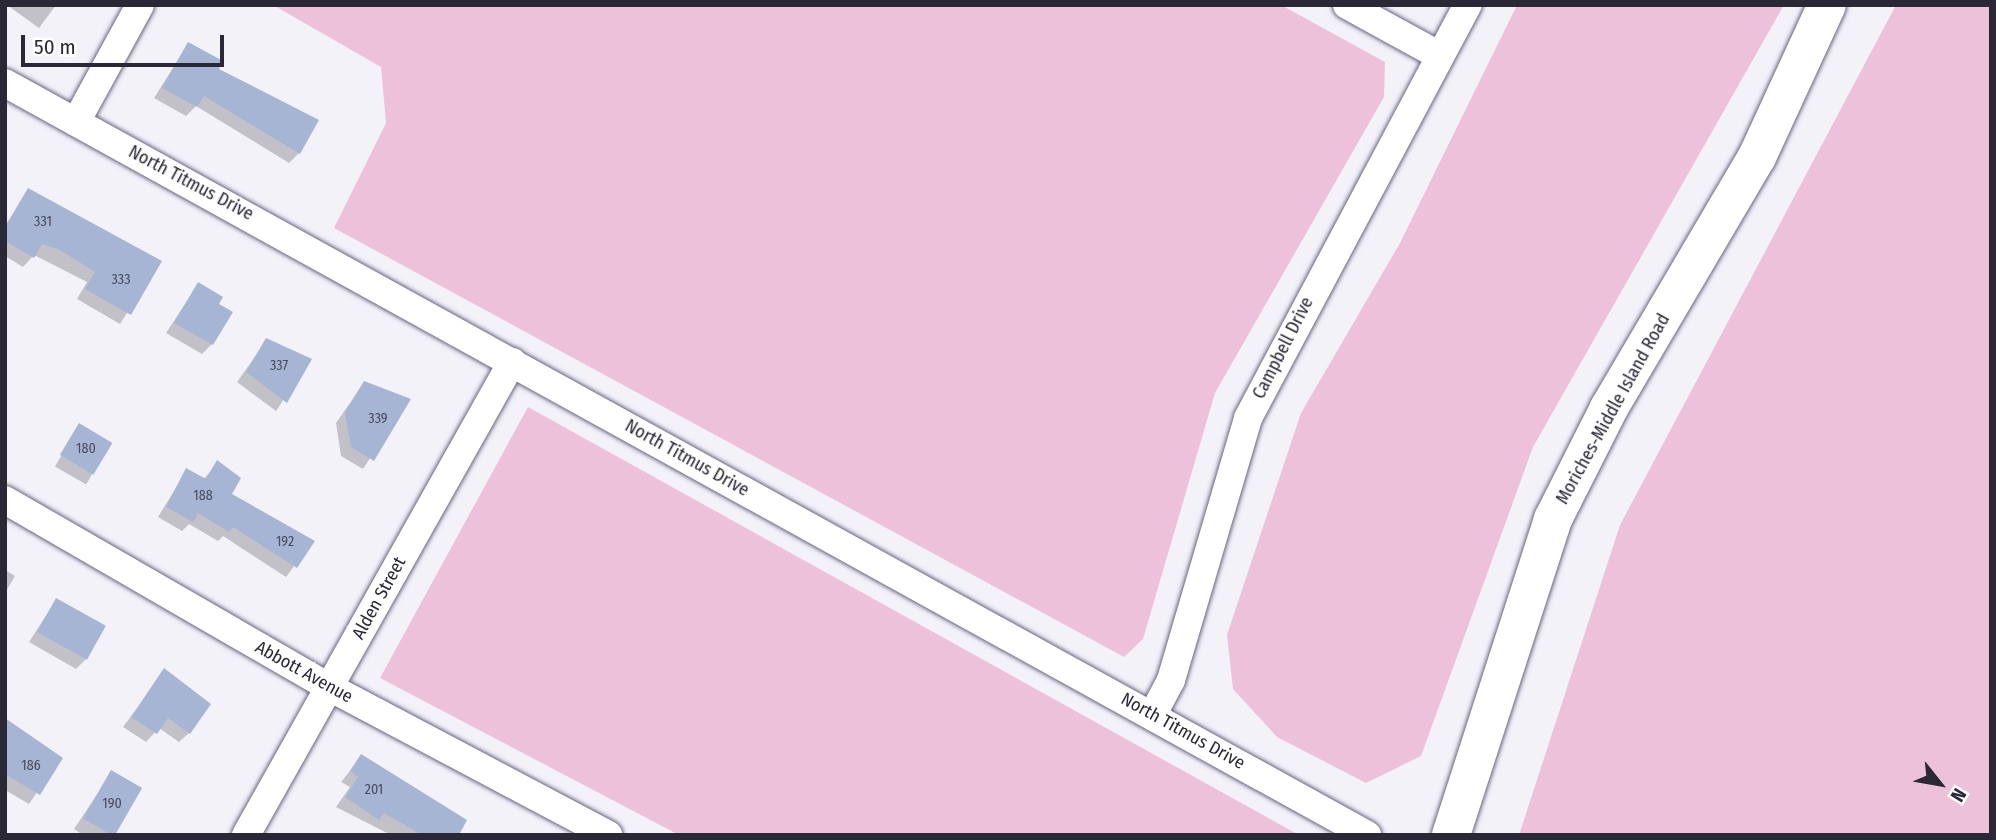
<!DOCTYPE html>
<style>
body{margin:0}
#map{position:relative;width:1996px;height:840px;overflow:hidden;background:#f3f2f9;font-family:"Fira Sans Condensed",sans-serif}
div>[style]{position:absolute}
.green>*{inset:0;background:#eec1db}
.shadow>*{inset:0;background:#0003;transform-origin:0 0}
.building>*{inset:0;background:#a6b5d4;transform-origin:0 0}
.roads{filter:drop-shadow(0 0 2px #696482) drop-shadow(0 0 2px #696482)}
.minor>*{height:28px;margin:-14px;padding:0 14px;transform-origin:14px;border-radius:14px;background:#fff}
.secondary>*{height:38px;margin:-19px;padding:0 19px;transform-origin:19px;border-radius:19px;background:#fff}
span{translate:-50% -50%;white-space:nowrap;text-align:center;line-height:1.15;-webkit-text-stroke:5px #fff;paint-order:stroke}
.number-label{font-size:14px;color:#494b5e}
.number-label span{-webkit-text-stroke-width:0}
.street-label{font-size:18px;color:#2a2836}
.frame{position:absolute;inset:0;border:7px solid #2a2836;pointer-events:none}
.north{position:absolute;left:1905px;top:749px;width:70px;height:70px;-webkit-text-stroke:5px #fff;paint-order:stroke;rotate:121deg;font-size:19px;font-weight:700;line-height:28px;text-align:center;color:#2a2836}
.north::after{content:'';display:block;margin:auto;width:24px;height:32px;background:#2a2836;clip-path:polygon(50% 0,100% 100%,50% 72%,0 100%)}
.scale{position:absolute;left:21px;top:35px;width:203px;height:32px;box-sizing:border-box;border:4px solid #2a2836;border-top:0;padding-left:9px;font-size:21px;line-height:24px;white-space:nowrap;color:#2a2836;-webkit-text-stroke:5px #fff;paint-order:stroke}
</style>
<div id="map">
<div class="green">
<i style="clip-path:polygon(273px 5px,1281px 5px,1385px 62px,1384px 97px,1215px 393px,1143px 639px,1124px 657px,334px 228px,386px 123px,381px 67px)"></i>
<i style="clip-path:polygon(1517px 5px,1784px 5px,1533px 447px,1421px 756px,1366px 783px,1277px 737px,1233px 689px,1227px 635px,1301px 413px,1400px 243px)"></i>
<i style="clip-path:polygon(1896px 5px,1991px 5px,1991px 835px,1519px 835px,1620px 525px)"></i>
<i style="clip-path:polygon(528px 407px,1299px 835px,679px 835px,380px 678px)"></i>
</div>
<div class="shadow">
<i style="clip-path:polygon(7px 5px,56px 5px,39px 28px)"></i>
<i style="clip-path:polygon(188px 44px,299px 153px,289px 163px,196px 106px,186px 116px,154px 98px)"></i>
<i style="clip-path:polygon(29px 190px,160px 261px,120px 324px,77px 299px,87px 282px,34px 255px,23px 267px,5px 256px,5px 226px)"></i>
<i style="clip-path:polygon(198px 284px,216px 305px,212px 344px,202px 354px,166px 333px)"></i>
<i style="clip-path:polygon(266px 341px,310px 360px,276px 411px,237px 382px)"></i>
<i style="clip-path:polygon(364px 383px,408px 400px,363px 469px,341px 456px,336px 423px)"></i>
<i style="left:79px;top:425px;width:36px;height:48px;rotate:30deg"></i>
<i style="clip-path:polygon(218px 462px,230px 494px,312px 542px,286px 577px,223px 536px,218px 541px,189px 524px,182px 531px,158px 517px,187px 470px,203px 480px)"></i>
<i style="clip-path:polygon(5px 570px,15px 576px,5px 593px)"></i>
<i style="clip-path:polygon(56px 600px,86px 659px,76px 669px,29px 642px)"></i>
<i style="clip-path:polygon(165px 671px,189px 733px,179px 742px,159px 728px,146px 742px,123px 727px)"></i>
<i style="clip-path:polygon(5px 741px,60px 759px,29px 804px,5px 790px)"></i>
<i style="clip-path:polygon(361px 757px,457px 835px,391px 835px,336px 807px,350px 787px,341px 782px)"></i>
<i style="clip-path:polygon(112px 772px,139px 789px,112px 835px,83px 835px,74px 829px)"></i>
</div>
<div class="building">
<i style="clip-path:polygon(188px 42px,223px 61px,219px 69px,319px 120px,300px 154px,204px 96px,197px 107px,162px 88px)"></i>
<i style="clip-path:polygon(28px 188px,162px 261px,131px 315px,85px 289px,95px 272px,60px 250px,42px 244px,34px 258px,5px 241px,5px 227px)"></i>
<i style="clip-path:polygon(198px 282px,223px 297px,219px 304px,233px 312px,213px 345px,174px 323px)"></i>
<i style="clip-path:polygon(266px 338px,312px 359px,287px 403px,246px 372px)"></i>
<i style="clip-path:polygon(364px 381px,411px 399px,374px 461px,351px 447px,345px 412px)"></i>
<i style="left:79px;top:423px;width:39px;height:37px;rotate:31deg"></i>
<i style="clip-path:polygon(217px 460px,241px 478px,232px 494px,315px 541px,297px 568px,233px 527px,229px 532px,198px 513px,193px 522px,166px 507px,186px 468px,206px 479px)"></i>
<i style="left:56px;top:598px;width:57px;height:39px;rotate:29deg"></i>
<i style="clip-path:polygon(164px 668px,211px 704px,190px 734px,168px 718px,157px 734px,131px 717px)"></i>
<i style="clip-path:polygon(5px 718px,63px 758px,40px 795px,5px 774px)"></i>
<i style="clip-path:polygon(361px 754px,467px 820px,459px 835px,422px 835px,384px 813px,379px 820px,345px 797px,358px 777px,350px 771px)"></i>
<i style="left:111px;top:770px;width:36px;height:56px;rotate:30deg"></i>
</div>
<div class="roads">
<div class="minor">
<i style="left:1347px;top:5px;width:106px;rotate:28.7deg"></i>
<i style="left:5px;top:83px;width:1556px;rotate:28.9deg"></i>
<i style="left:76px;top:122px;width:133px;rotate:-61.3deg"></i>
<i style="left:5px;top:500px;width:374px;rotate:30deg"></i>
<i style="left:329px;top:687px;width:316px;rotate:27.9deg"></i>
<i style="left:1153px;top:714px;width:38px;rotate:-62deg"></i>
<i style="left:1171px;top:680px;width:273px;rotate:-73.6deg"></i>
<i style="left:1248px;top:418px;width:468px;rotate:-62deg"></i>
<i style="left:246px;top:835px;width:543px;rotate:-60.65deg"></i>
</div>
<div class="secondary">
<i style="left:1451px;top:835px;width:332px;rotate:-72.1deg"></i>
<i style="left:1553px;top:519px;width:124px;rotate:-63.2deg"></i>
<i style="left:1609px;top:408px;width:291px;rotate:-59.5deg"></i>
<i style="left:1757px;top:157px;width:167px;rotate:-65.3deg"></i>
</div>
</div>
<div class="number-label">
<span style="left:43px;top:222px">331</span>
<span style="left:121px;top:280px">333</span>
<span style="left:279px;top:366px">337</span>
<span style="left:378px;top:419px">339</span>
<span style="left:86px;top:449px">180</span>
<span style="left:203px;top:496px">188</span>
<span style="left:285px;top:542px">192</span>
<span style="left:31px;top:766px">186</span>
<span style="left:374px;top:790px">201</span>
<span style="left:112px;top:804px">190</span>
</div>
<div class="street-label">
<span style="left:191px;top:183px;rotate:28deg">North Titmus Drive</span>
<span style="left:1283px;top:348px;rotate:-63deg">Campbell Drive</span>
<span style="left:1613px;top:409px;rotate:-61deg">Moriches-Middle Island Road</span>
<span style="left:687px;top:458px;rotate:29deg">North Titmus Drive</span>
<span style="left:379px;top:598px;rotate:-61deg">Alden Street</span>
<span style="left:304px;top:672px;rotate:29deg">Abbott Avenue</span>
<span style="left:1183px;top:731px;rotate:29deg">North Titmus Drive</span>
</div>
<div class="frame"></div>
<div class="north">N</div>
<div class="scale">50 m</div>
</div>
